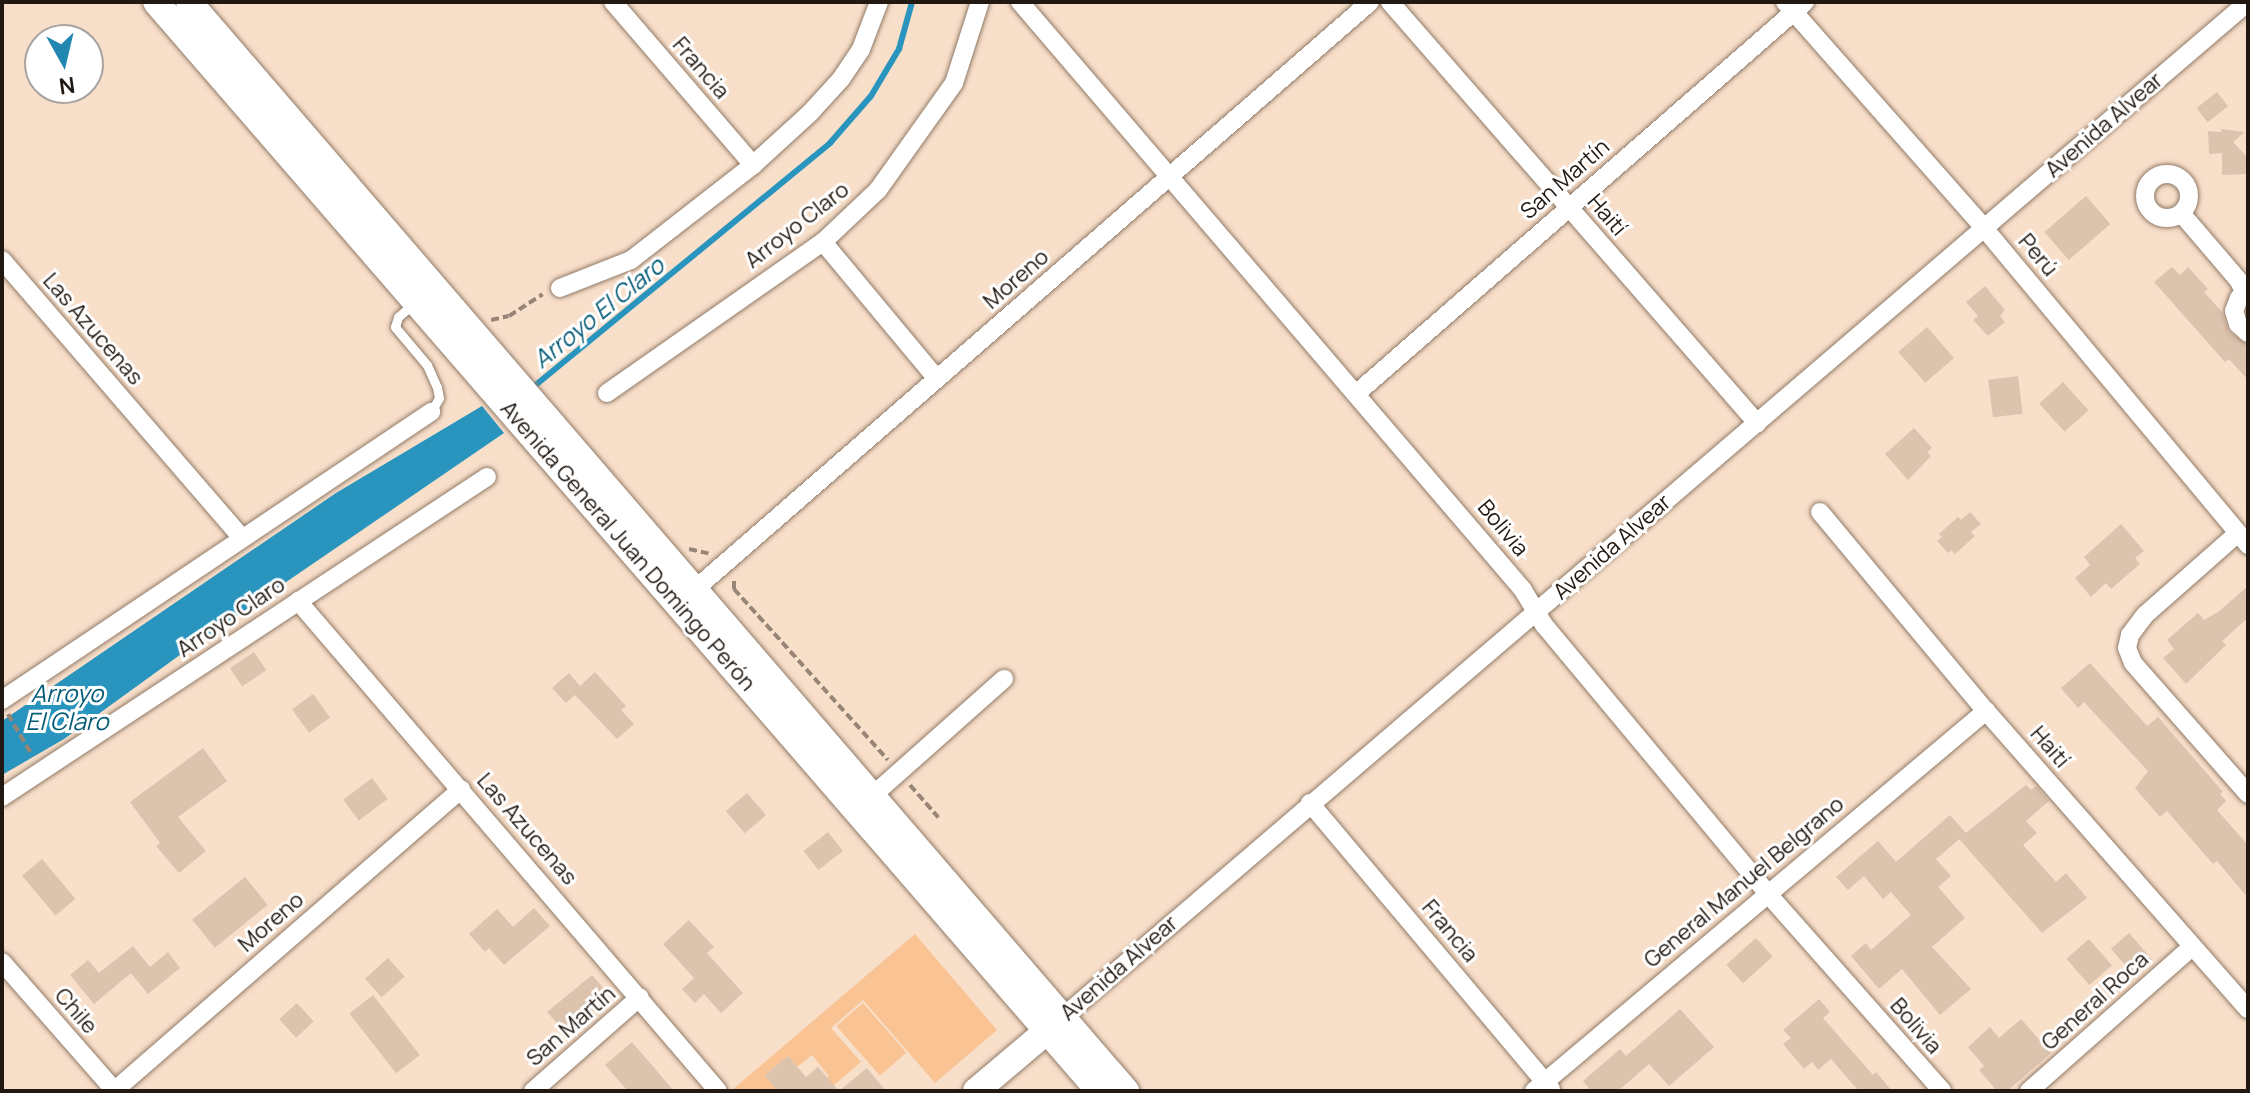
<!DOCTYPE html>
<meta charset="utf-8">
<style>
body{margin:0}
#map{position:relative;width:2250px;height:1093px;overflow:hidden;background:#f8dfca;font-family:Manrope,sans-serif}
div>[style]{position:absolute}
.green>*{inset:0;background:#f9c394;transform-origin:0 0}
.water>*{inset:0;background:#2995be}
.stream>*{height:6px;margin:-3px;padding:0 3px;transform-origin:3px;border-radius:3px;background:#2995be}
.building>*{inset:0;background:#dbc3ae;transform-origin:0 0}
.path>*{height:4px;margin-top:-2px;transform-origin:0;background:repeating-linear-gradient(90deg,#978577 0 8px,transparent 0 12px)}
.roads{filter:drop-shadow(0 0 2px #917b68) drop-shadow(0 0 2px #917b68)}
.lane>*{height:9px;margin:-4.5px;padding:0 4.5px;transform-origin:4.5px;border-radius:4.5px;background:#fff}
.street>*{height:18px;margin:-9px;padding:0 9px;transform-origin:9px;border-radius:9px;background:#fff}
.street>.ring{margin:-9px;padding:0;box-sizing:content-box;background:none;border:18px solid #fff;border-radius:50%}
.secondary>*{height:26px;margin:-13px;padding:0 13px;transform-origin:13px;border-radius:13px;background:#fff}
span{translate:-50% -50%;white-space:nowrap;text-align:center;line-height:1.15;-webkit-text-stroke:6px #fff;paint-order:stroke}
.street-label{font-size:22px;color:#211811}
.water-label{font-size:24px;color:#045b77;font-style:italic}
.frame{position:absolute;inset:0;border:4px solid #211811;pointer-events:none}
.north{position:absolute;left:24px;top:24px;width:80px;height:80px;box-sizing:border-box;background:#fff;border:2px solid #a6a3a0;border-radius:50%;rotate:172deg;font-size:22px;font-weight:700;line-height:32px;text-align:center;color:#211811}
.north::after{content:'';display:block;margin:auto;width:28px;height:36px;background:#2186b0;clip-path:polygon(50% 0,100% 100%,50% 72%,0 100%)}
</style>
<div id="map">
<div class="green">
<i style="clip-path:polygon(915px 934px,997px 1030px,935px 1083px,863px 1000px,831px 1028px,861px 1062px,827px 1091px,816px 1087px,829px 1076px,812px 1055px,797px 1067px,788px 1056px,765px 1075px,778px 1091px,732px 1090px)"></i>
<i style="left:863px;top:1003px;width:66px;height:35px;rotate:49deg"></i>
</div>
<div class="water">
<i style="clip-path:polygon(482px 406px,504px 433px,184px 652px,64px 739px,2px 775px,2px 721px,336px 493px)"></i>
</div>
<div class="stream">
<i style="left:532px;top:388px;width:386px;rotate:-39.4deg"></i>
<i style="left:830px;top:143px;width:62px;rotate:-48.9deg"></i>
<i style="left:871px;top:96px;width:55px;rotate:-59.2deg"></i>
<i style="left:899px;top:49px;width:49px;rotate:-74.5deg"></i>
</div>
<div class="building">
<i style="left:2217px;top:92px;width:18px;height:26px;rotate:52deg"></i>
<i style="clip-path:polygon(2221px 129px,2245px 132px,2233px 142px,2247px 157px,2247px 174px,2222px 175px,2222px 153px,2209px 154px,2208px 131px,2221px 132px)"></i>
<i style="left:2086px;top:196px;width:37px;height:55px;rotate:49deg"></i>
<i style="clip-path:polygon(2172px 267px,2180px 275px,2188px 267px,2208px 289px,2204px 292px,2222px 312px,2229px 332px,2248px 345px,2248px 380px,2229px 359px,2225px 362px,2154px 282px)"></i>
<i style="clip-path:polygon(1985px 286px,2005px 310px,2000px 316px,2005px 322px,1988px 336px,1973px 320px,1978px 316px,1966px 302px)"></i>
<i style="left:1927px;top:327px;width:41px;height:38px;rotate:49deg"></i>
<i style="left:2018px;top:376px;width:38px;height:30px;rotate:83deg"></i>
<i style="left:2063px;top:382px;width:38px;height:32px;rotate:48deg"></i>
<i style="clip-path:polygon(1914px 428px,1932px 448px,1927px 452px,1931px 456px,1908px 480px,1885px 454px)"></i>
<i style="clip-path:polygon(1970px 512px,1981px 524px,1971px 532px,1975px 536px,1955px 554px,1951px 550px,1948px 553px,1937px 541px,1942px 537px,1939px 534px,1958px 517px,1961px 520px)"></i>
<i style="clip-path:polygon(2121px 524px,2144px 551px,2135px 558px,2140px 564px,2111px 589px,2106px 583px,2091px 597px,2075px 578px,2090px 565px,2084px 557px)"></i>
<i style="clip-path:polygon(2248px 586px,2248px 618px,2222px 641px,2226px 645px,2186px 684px,2163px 658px,2174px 649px,2167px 640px,2198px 613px,2204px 620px,2218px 612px)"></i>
<i style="left:254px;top:652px;width:22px;height:29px;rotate:56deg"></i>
<i style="clip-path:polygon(2090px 663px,2147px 726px,2158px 717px,2223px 792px,2220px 794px,2226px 801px,2217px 810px,2248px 845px,2248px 898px,2217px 861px,2213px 864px,2167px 811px,2160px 817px,2135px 788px,2148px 771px,2084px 702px,2078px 708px,2061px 688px)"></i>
<i style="clip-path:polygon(595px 672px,626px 706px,621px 710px,634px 724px,617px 739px,575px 695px,566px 703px,552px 688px,569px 673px,580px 686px)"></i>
<i style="left:313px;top:694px;width:29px;height:26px;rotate:54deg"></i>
<i style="clip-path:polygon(203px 748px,227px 781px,178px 817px,206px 851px,179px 873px,156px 846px,160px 843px,130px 802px)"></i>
<i style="left:372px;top:778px;width:26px;height:36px;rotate:53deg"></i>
<i style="clip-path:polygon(2026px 785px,2031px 790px,2036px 786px,2049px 801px,2026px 821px,2037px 833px,2023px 845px,2056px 882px,2066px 873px,2087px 898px,2042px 933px,1959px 839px,1964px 835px,1936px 859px,1951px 876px,1938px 887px,1965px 918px,1932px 947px,1971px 989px,1940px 1015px,1902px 969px,1879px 989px,1851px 956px,1866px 943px,1871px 950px,1911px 915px,1891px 892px,1883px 899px,1864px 876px,1848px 890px,1836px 877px,1878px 841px,1896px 862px,1950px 815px,1966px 833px)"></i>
<i style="left:747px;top:793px;width:29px;height:28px;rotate:49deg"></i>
<i style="left:828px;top:832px;width:24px;height:31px;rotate:52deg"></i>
<i style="left:42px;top:859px;width:52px;height:26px;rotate:50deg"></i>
<i style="left:245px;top:877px;width:36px;height:68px;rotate:51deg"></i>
<i style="clip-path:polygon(534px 908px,550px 926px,504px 965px,489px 948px,485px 952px,469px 934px,497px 909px,513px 927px)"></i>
<i style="clip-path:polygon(689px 920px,714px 947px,707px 953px,743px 993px,721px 1013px,704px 994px,695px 1003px,682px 989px,694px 978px,663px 944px)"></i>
<i style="left:2129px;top:933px;width:35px;height:24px;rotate:49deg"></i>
<i style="left:1756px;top:938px;width:25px;height:40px;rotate:48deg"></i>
<i style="left:2089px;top:939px;width:35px;height:30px;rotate:49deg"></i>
<i style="clip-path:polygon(133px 946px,150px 967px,168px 952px,180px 968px,148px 994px,131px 973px,94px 1004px,70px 975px,88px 960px,99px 973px)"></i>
<i style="left:388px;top:958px;width:25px;height:31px;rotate:48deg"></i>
<i style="clip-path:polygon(592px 975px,605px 990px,600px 1007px,565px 1032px,547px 1012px)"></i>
<i style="left:373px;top:995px;width:76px;height:30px;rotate:52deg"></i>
<i style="clip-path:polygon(1819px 999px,1830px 1012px,1823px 1018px,1873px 1075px,1876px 1072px,1892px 1091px,1854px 1091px,1857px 1089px,1831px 1059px,1818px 1070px,1812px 1062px,1804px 1069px,1783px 1044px,1791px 1038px,1783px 1030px)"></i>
<i style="left:297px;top:1003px;width:25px;height:24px;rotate:48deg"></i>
<i style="clip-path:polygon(1680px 1009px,1714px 1047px,1669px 1086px,1649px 1064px,1618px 1091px,1591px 1091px,1583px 1081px,1620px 1049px,1626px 1056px)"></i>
<i style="clip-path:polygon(2021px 1019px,2051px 1053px,2007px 1091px,1997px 1091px,1979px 1070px,1984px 1066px,1968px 1047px,1990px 1027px,1999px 1038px)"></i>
<i style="clip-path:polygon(632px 1042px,674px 1091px,628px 1091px,605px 1065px)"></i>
<i style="clip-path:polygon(788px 1056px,806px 1077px,818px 1067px,839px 1091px,867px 1068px,886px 1091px,778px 1091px,765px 1075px)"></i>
</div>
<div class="path">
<i style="left:491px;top:320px;width:18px;rotate:-13deg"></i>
<i style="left:509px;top:316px;width:40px;rotate:-32.9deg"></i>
<i style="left:689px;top:549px;width:23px;rotate:13deg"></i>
<i style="left:734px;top:581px;width:8px;rotate:90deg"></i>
<i style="left:734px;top:589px;width:230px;rotate:48deg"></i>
<i style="left:8px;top:714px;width:48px;rotate:59.7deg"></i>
<i style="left:910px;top:785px;width:43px;rotate:48.8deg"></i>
</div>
<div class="roads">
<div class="lane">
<i style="left:414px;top:303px;width:21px;rotate:139deg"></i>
<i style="left:398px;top:317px;width:10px;rotate:107deg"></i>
<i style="left:395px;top:327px;width:50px;rotate:49.9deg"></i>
<i style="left:427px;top:365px;width:24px;rotate:66deg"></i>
<i style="left:437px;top:387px;width:11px;rotate:80deg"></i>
<i style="left:439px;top:398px;width:16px;rotate:120deg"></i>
</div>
<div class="street">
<i style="left:613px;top:2px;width:215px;rotate:49.3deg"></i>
<i style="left:1020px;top:2px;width:774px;rotate:49.45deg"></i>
<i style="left:1523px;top:590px;width:41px;rotate:59deg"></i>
<i style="left:1544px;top:625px;width:350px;rotate:50.2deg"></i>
<i style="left:1768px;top:894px;width:263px;rotate:48.5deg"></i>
<i style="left:1390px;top:2px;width:559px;rotate:48.92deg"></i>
<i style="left:1785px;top:2px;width:301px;rotate:48.6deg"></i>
<i style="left:1984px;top:228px;width:413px;rotate:50.2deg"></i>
<i class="ring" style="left:2145px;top:174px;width:26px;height:26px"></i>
<i style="left:2181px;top:213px;width:89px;rotate:49.5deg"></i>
<i style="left:2239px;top:281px;width:14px;rotate:65deg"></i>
<i style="left:823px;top:242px;width:178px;rotate:50.2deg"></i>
<i style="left:2px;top:260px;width:367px;rotate:49.2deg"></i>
<i style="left:560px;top:288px;width:76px;rotate:-21.5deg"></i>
<i style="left:631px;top:260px;width:155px;rotate:-37.9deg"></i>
<i style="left:753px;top:165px;width:77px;rotate:-42.4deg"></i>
<i style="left:810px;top:113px;width:46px;rotate:-47.6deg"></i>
<i style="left:841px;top:79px;width:36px;rotate:-56deg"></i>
<i style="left:861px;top:49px;width:50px;rotate:-69deg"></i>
<i style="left:2248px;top:292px;width:11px;rotate:146deg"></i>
<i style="left:2239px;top:298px;width:14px;rotate:111deg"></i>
<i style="left:2234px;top:311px;width:14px;rotate:73deg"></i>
<i style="left:2238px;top:324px;width:13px;rotate:42deg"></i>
<i style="left:607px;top:393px;width:264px;rotate:-35deg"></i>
<i style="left:823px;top:242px;width:76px;rotate:-43.4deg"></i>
<i style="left:878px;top:190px;width:131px;rotate:-54.6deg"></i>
<i style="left:954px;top:83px;width:85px;rotate:-72.2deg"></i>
<i style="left:1357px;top:393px;width:595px;rotate:-41.11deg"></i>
<i style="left:1820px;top:512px;width:259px;rotate:50.2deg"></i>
<i style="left:1986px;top:711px;width:397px;rotate:48.7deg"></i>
<i style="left:2238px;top:533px;width:124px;rotate:138.6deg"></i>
<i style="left:2145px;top:615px;width:25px;rotate:127deg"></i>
<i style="left:2130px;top:635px;width:13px;rotate:103deg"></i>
<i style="left:2127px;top:648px;width:16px;rotate:68deg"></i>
<i style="left:2133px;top:663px;width:174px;rotate:48.7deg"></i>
<i style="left:693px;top:591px;width:897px;rotate:-41.02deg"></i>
<i style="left:298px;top:601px;width:645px;rotate:49.4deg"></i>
<i style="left:2px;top:700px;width:517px;rotate:-33.87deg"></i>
<i style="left:2px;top:797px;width:581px;rotate:-33.42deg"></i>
<i style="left:871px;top:797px;width:178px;rotate:-41.6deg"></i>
<i style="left:1310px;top:803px;width:374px;rotate:49.9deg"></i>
<i style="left:2px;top:962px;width:171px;rotate:48.8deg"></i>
<i style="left:1056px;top:1023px;width:1569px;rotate:-40.58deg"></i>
<i style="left:114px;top:1091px;width:460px;rotate:-41deg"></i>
<i style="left:533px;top:1091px;width:142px;rotate:-41.3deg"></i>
<i style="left:1534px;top:1091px;width:591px;rotate:-40.05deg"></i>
<i style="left:2029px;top:1091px;width:217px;rotate:-41.5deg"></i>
</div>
<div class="secondary">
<i style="left:156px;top:2px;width:1441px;rotate:49.11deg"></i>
<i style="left:189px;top:2px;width:1437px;rotate:49.29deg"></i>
<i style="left:976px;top:1091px;width:93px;rotate:-40.2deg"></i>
</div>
</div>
<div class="street-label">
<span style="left:701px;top:68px;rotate:49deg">Francia</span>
<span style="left:2104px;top:125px;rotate:-41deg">Avenida Alvear</span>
<span style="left:1565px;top:179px;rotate:-41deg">San Martín</span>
<span style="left:1607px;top:215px;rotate:49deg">Haití</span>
<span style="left:797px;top:225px;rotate:-38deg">Arroyo Claro</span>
<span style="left:2038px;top:255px;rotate:50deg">Perú</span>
<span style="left:1016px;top:279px;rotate:-41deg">Moreno</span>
<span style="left:93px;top:329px;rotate:49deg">Las Azucenas</span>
<span style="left:1503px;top:528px;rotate:50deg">Bolivia</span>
<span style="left:628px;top:546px;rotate:49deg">Avenida General Juan Domingo Perón</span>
<span style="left:1612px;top:547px;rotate:-41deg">Avenida Alvear</span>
<span style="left:231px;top:617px;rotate:-34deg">Arroyo Claro</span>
<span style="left:2050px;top:747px;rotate:49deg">Haití</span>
<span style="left:527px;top:829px;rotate:49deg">Las Azucenas</span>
<span style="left:1744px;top:882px;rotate:-40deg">General Manuel Belgrano</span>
<span style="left:271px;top:922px;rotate:-41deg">Moreno</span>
<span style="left:1450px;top:931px;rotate:50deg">Francia</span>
<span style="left:1119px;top:968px;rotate:-41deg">Avenida Alvear</span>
<span style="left:2095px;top:1001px;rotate:-42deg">General Roca</span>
<span style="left:76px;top:1011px;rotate:49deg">Chile</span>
<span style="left:571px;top:1026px;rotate:-41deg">San Martín</span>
<span style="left:1916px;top:1026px;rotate:49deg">Bolivia</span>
</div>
<div class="water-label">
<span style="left:598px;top:312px;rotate:-39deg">Arroyo El Claro</span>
<span style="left:67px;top:707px">Arroyo<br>El Claro</span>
</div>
<div class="frame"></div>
<div class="north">N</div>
</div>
